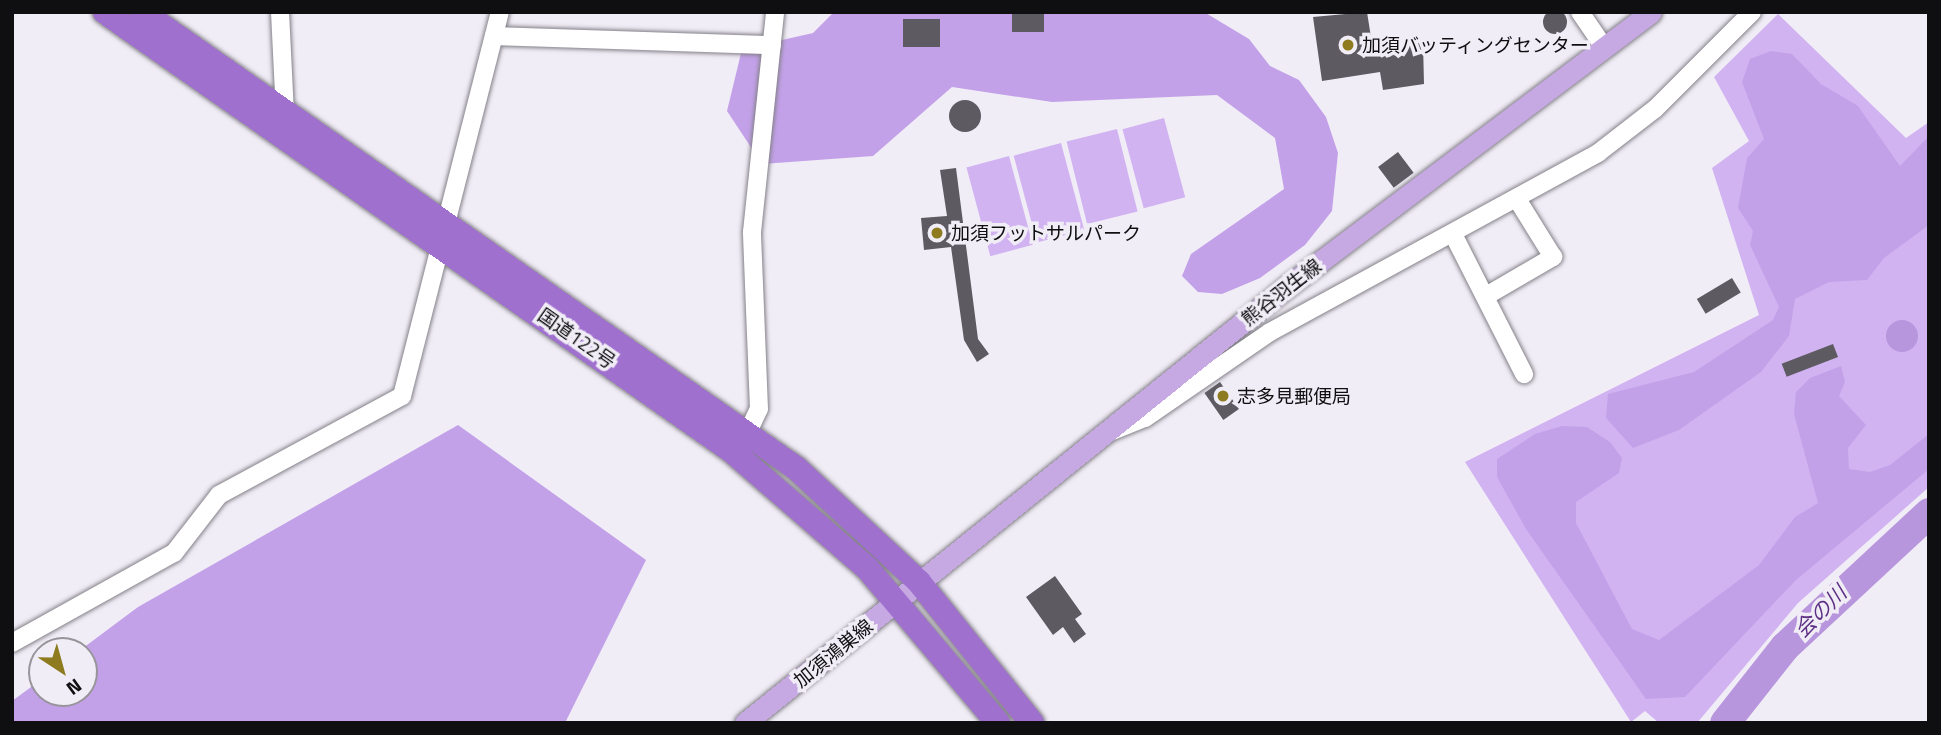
<!DOCTYPE html>
<meta charset="utf-8">
<style>
body{margin:0}
#map{position:relative;width:1941px;height:735px;overflow:hidden;background:#f1edf6;font-family:"Titillium Web","Noto Sans JP",sans-serif}
div>[style]{position:absolute}
.green>*{inset:0;background:#d1b3f2;transform-origin:0 0}
.forest>*{inset:0;background:#c3a1e9}
.water>*{inset:0;background:#b896dd}
.round{border-radius:50%}
.river>*{height:30px;margin:-15px;padding:0 15px;transform-origin:15px;border-radius:15px;background:#b896dd}
.building>*{inset:0;background:#5e5a62;transform-origin:0 0}
.roads{filter:drop-shadow(0 0 2px #848189) drop-shadow(0 0 2px #848189)}
.minor>*{height:18px;margin:-9px;padding:0 9px;transform-origin:9px;border-radius:9px;background:#fff}
.major>*{height:21px;margin:-10.5px;padding:0 10.5px;transform-origin:10.5px;border-radius:10.5px;background:#c6a9e2}
.highway>*{height:24px;margin:-12px;padding:0 12px;transform-origin:12px;border-radius:12px;background:#a070cf}
.dots>*{width:19px;height:19px;translate:-50% -50%;box-sizing:border-box;border:4px solid #f1edf6;border-radius:50%}
span{translate:-50% -50%;white-space:nowrap;text-align:center;line-height:1.15;-webkit-text-stroke:7px #f1edf6;paint-order:stroke}
.poi-label{font-size:19px;color:#0f0e11}
.left{translate:0 -50%;text-align:left}
.street-label{font-size:19px;color:#0f0e11}
.water-label{font-size:21px;color:#5d3084;font-style:italic}
.frame{position:absolute;inset:0;border:14px solid #0f0e11;pointer-events:none}
.north{position:absolute;left:28px;top:637px;width:70px;height:70px;box-sizing:border-box;background:#f1edf6;border:2px solid #97949a;border-radius:50%;rotate:144deg;font-size:19px;font-weight:700;line-height:28px;text-align:center;color:#0f0e11}
.north::after{content:'';display:block;margin:auto;width:24px;height:32px;background:#8e7a1f;clip-path:polygon(50% 0,100% 100%,50% 72%,0 100%)}
</style>
<div id="map">
<div class="green">
<i style="clip-path:polygon(1778px 14px,1906px 138px,1929px 122px,1929px 487px,1798px 603px,1697px 723px,1659px 723px,1645px 711px,1631px 722px,1465px 462px,1759px 315px,1712px 168px,1749px 141px,1714px 77px)"></i>
<i style="left:1164px;top:118px;width:82px;height:43px;rotate:75deg"></i>
<i style="left:1117px;top:129px;width:85px;height:52px;rotate:76deg"></i>
<i style="left:1061px;top:143px;width:90px;height:49px;rotate:75deg"></i>
<i style="left:1009px;top:156px;width:92px;height:44px;rotate:75deg"></i>
</div>
<div class="forest">
<i style="clip-path:polygon(834px 12px,1204px 12px,1249px 39px,1270px 66px,1299px 80px,1326px 117px,1338px 153px,1332px 211px,1305px 245px,1260px 278px,1222px 294px,1198px 292px,1182px 276px,1191px 254px,1284px 189px,1275px 138px,1217px 95px,1052px 102px,952px 87px,873px 156px,762px 164px,727px 111px,742px 49px,813px 33px)"></i>
<i style="clip-path:polygon(1771px 51px,1792px 54px,1821px 84px,1858px 106px,1900px 166px,1929px 136px,1929px 225px,1884px 258px,1867px 280px,1829px 282px,1795px 299px,1789px 336px,1761px 372px,1679px 430px,1633px 448px,1606px 418px,1608px 394px,1694px 372px,1773px 320px,1779px 307px,1750px 245px,1753px 231px,1738px 208px,1747px 158px,1764px 139px,1742px 82px,1750px 59px)"></i>
<i style="clip-path:polygon(1841px 366px,1845px 382px,1839px 396px,1866px 425px,1848px 448px,1849px 469px,1870px 472px,1890px 465px,1929px 434px,1929px 469px,1796px 580px,1685px 697px,1646px 699px,1526px 529px,1497px 477px,1497px 459px,1535px 434px,1562px 426px,1587px 427px,1610px 442px,1622px 458px,1619px 473px,1576px 502px,1576px 523px,1632px 629px,1659px 640px,1759px 565px,1795px 517px,1818px 503px,1794px 414px,1796px 392px,1810px 378px)"></i>
<i style="clip-path:polygon(458px 425px,646px 560px,565px 723px,12px 723px,12px 701px,42px 679px,42px 693px,84px 693px,84px 651px,79px 651px,138px 607px)"></i>
</div>
<div class="water">
<i class="round" style="left:1886px;top:320px;width:32px;height:32px"></i>
</div>
<div class="river">
<i style="left:1725px;top:723px;width:97px;rotate:-51.7deg"></i>
<i style="left:1785px;top:647px;width:197px;rotate:-42.9deg"></i>
</div>
<div class="building">
<i class="round" style="left:1543px;top:10px;width:24px;height:24px"></i>
<i style="left:1012px;top:12px;width:32px;height:20px"></i>
<i style="clip-path:polygon(1367px 12px,1373px 50px,1423px 42px,1424px 84px,1383px 90px,1380px 72px,1322px 81px,1313px 17px)"></i>
<i style="left:903px;top:19px;width:37px;height:28px"></i>
<i class="round" style="left:949px;top:100px;width:32px;height:32px"></i>
<i style="left:1398px;top:152px;width:26px;height:25px;rotate:53deg"></i>
<i style="clip-path:polygon(956px 168px,978px 339px,989px 354px,977px 362px,964px 340px,951px 247px,924px 250px,921px 218px,947px 216px,940px 170px)"></i>
<i style="left:1732px;top:278px;width:17px;height:41px;rotate:59deg"></i>
<i style="left:1833px;top:344px;width:14px;height:55px;rotate:69deg"></i>
<i style="left:1220px;top:382px;width:33px;height:19px;rotate:55deg"></i>
<i style="clip-path:polygon(1055px 576px,1082px 614px,1075px 619px,1086px 634px,1074px 643px,1063px 627px,1053px 635px,1026px 597px)"></i>
</div>
<div class="roads">
<div class="minor">
<i style="left:280px;top:12px;width:101px;rotate:87.2deg"></i>
<i style="left:1580px;top:12px;width:42px;rotate:55.6deg"></i>
<i style="left:494px;top:36px;width:278px;rotate:1.9deg"></i>
<i style="left:1454px;top:236px;width:155px;rotate:63.1deg"></i>
<i style="left:1486px;top:296px;width:78px;rotate:-30.2deg"></i>
<i style="left:1553px;top:257px;width:68px;rotate:-121.8deg"></i>
<i style="left:749px;top:430px;width:23px;rotate:-65deg"></i>
<i style="left:759px;top:409px;width:177px;rotate:-92.3deg"></i>
<i style="left:752px;top:232px;width:221px;rotate:-84deg"></i>
<i style="left:1110px;top:432px;width:38px;rotate:-22deg"></i>
<i style="left:1145px;top:418px;width:152px;rotate:-34.5deg"></i>
<i style="left:1270px;top:332px;width:374px;rotate:-28.6deg"></i>
<i style="left:1598px;top:153px;width:72px;rotate:-37.7deg"></i>
<i style="left:1655px;top:109px;width:137px;rotate:-45deg"></i>
<i style="left:12px;top:643px;width:185px;rotate:-29.1deg"></i>
<i style="left:174px;top:553px;width:73px;rotate:-52.2deg"></i>
<i style="left:219px;top:495px;width:208px;rotate:-28.4deg"></i>
<i style="left:402px;top:396px;width:396px;rotate:-75.7deg"></i>
</div>
<div class="major">
<i style="left:745px;top:723px;width:698px;rotate:-38.84deg"></i>
<i style="left:1289px;top:285px;width:453px;rotate:-37deg"></i>
</div>
<div class="highway">
<i style="left:105px;top:12px;width:765px;rotate:35deg"></i>
<i style="left:732px;top:451px;width:179px;rotate:40.9deg"></i>
<i style="left:867px;top:568px;width:203px;rotate:49.8deg"></i>
<i style="left:142px;top:12px;width:797px;rotate:34.89deg"></i>
<i style="left:796px;top:468px;width:168px;rotate:42.8deg"></i>
<i style="left:919px;top:582px;width:181px;rotate:51.3deg"></i>
</div>
</div>
<div class="dots">
<i style="left:1348px;top:45px;background:#8e7a1f"></i>
<i style="left:937px;top:233px;background:#8e7a1f"></i>
<i style="left:1223px;top:396px;background:#8e7a1f"></i>
</div>
<div class="poi-label">
<span class="left" style="left:1362px;top:45px">加須バッティングセンター</span>
<span class="left" style="left:951px;top:233px">加須フットサルパーク</span>
<span class="left" style="left:1237px;top:396px">志多見郵便局</span>
</div>
<div class="street-label">
<span style="left:1281px;top:292px;rotate:-38deg">熊谷羽生線</span>
<span style="left:577px;top:338px;rotate:35deg">国道122号</span>
<span style="left:833px;top:653px;rotate:-39deg">加須鴻巣線</span>
</div>
<div class="water-label">
<span style="left:1820px;top:611px;rotate:-45deg">会の川</span>
</div>
<div class="frame"></div>
<div class="north">N</div>
</div>
